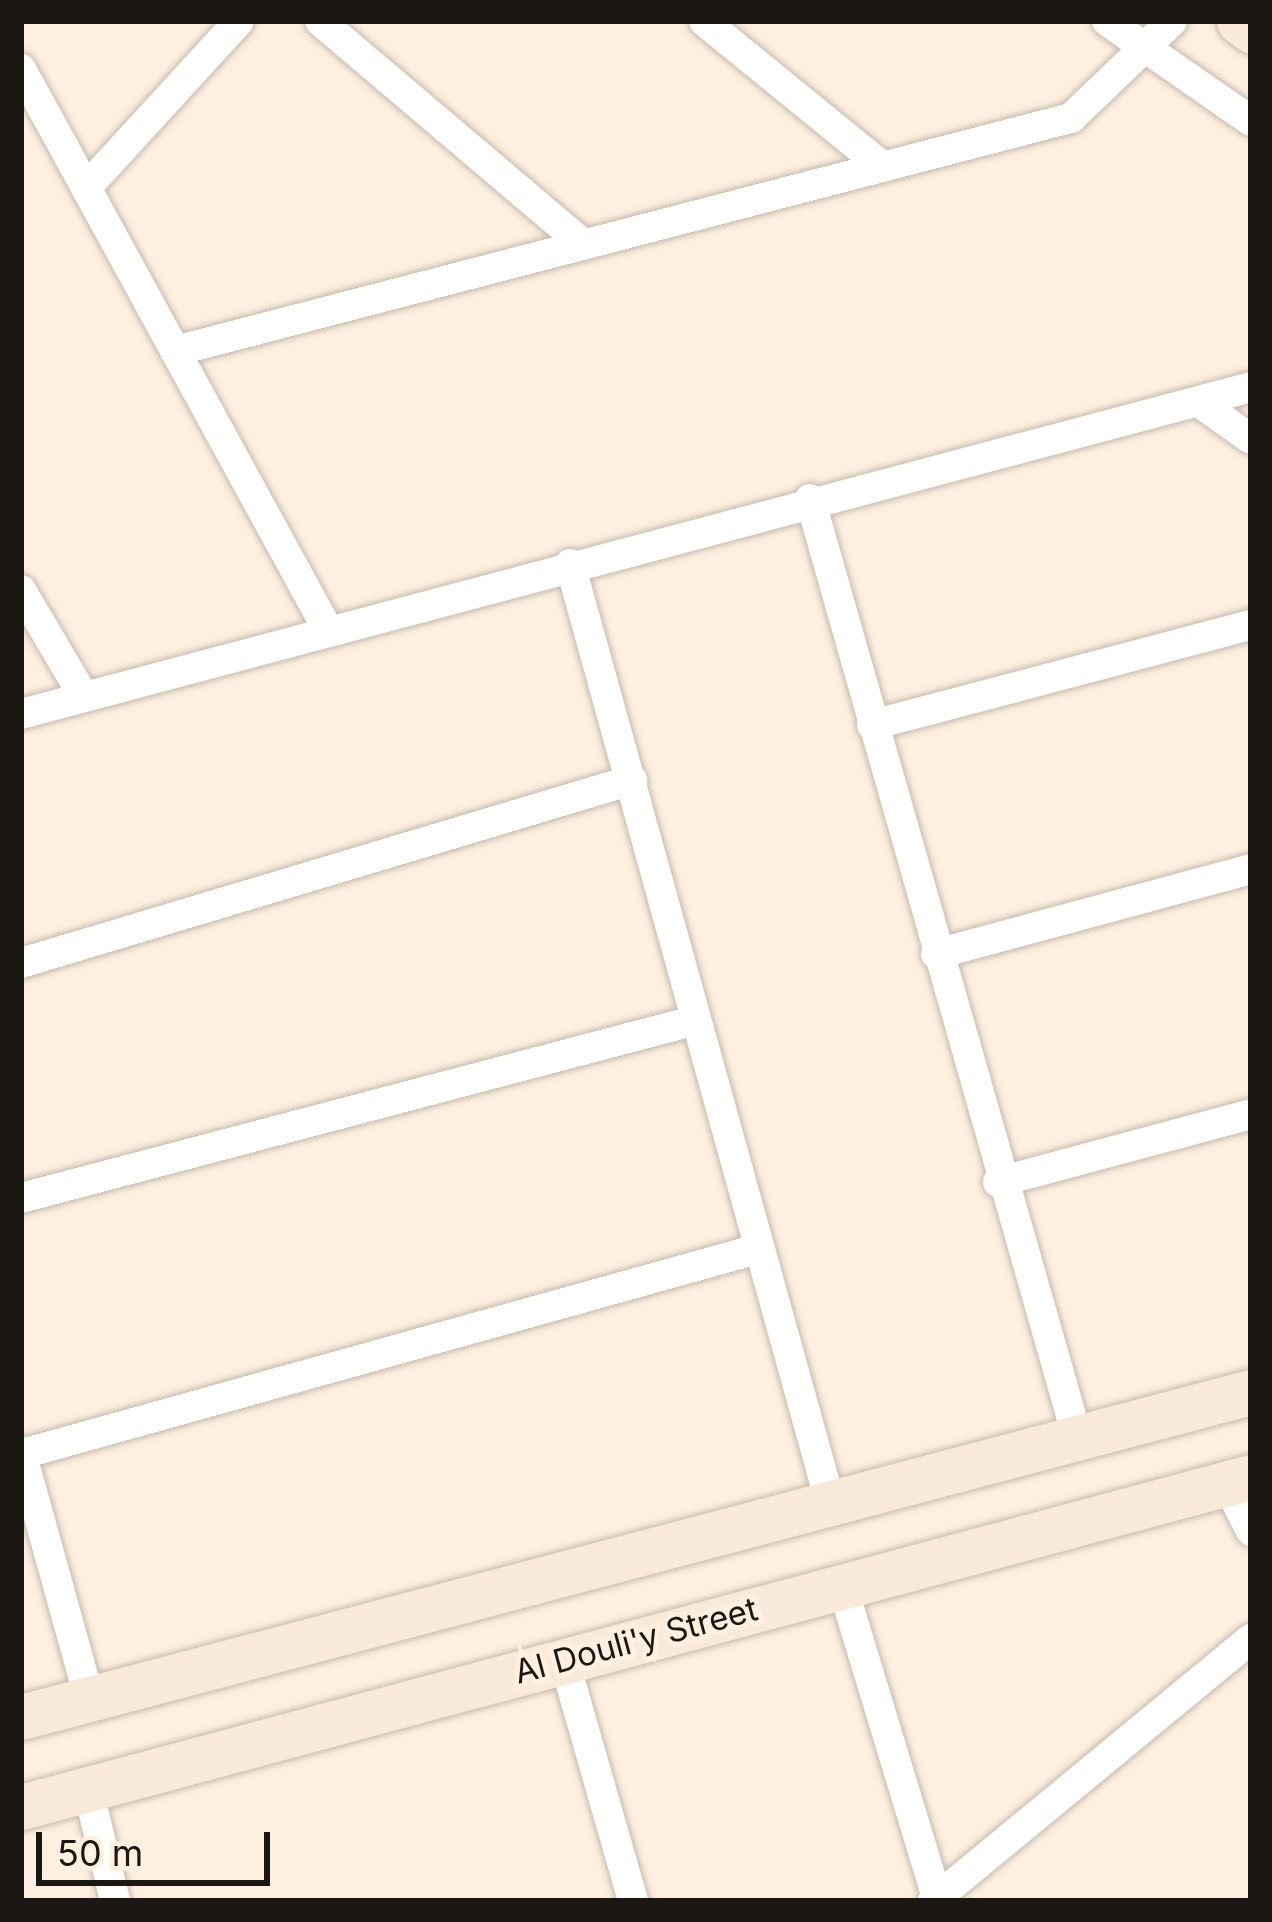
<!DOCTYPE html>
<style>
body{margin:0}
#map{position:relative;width:1272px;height:1922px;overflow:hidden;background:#fdf0e1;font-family:Inter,sans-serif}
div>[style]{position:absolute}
.roads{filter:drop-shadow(0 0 3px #c7bbad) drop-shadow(0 0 3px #c7bbad)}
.street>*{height:30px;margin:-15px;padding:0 15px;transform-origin:15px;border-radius:15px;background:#fff}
.secondary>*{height:45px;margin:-22.5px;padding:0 22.5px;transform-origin:22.5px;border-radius:22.5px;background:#f8e9d8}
span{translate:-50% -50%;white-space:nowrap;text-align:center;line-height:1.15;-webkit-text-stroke:10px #fdf0e1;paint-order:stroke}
.street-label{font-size:33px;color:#1b1712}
.frame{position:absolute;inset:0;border:24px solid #1b1712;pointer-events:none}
.scale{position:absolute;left:36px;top:1832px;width:234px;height:54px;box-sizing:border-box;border:6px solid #1b1712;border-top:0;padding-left:15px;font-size:36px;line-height:42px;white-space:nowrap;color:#1b1712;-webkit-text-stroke:9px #fdf0e1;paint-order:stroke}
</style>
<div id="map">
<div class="roads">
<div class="street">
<i style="left:320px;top:21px;width:346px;rotate:40.3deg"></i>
<i style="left:704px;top:21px;width:231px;rotate:39.2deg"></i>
<i style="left:1107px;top:21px;width:175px;rotate:34.8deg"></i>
<i style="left:21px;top:69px;width:640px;rotate:61.31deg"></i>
<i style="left:86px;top:188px;width:226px;rotate:-47.5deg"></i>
<i style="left:175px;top:351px;width:926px;rotate:-14.58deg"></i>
<i style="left:1071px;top:118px;width:140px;rotate:-43.8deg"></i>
<i style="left:1200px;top:403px;width:62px;rotate:35.2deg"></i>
<i style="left:810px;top:499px;width:978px;rotate:74.1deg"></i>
<i style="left:570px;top:564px;width:981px;rotate:74.5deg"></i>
<i style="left:21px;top:590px;width:124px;rotate:59.5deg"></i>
<i style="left:21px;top:714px;width:1273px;rotate:-14.89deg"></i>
<i style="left:872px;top:725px;width:392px;rotate:-14.8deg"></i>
<i style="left:936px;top:954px;width:326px;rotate:-15.1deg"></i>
<i style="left:21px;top:963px;width:638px;rotate:-16.67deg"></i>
<i style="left:998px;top:1182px;width:262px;rotate:-15deg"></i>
<i style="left:21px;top:1198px;width:695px;rotate:-14.76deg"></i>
<i style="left:21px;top:1452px;width:254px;rotate:74.5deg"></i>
<i style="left:22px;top:1454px;width:760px;rotate:-15.57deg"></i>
<i style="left:1227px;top:1484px;width:53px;rotate:62.9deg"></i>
<i style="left:842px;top:1585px;width:327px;rotate:73.1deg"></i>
<i style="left:564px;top:1660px;width:251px;rotate:74deg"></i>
<i style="left:88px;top:1789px;width:115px;rotate:76.4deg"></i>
<i style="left:933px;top:1901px;width:412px;rotate:-39.5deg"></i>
</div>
<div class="secondary">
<i style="left:1239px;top:21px;width:15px;rotate:37deg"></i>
<i style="left:21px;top:1717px;width:1272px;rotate:-14.8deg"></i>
<i style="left:21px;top:1807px;width:1273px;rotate:-15.02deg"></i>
</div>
</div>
<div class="street-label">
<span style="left:636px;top:1641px;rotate:-15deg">Al Douli'y Street</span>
</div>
<div class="frame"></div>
<div class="scale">50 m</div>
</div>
